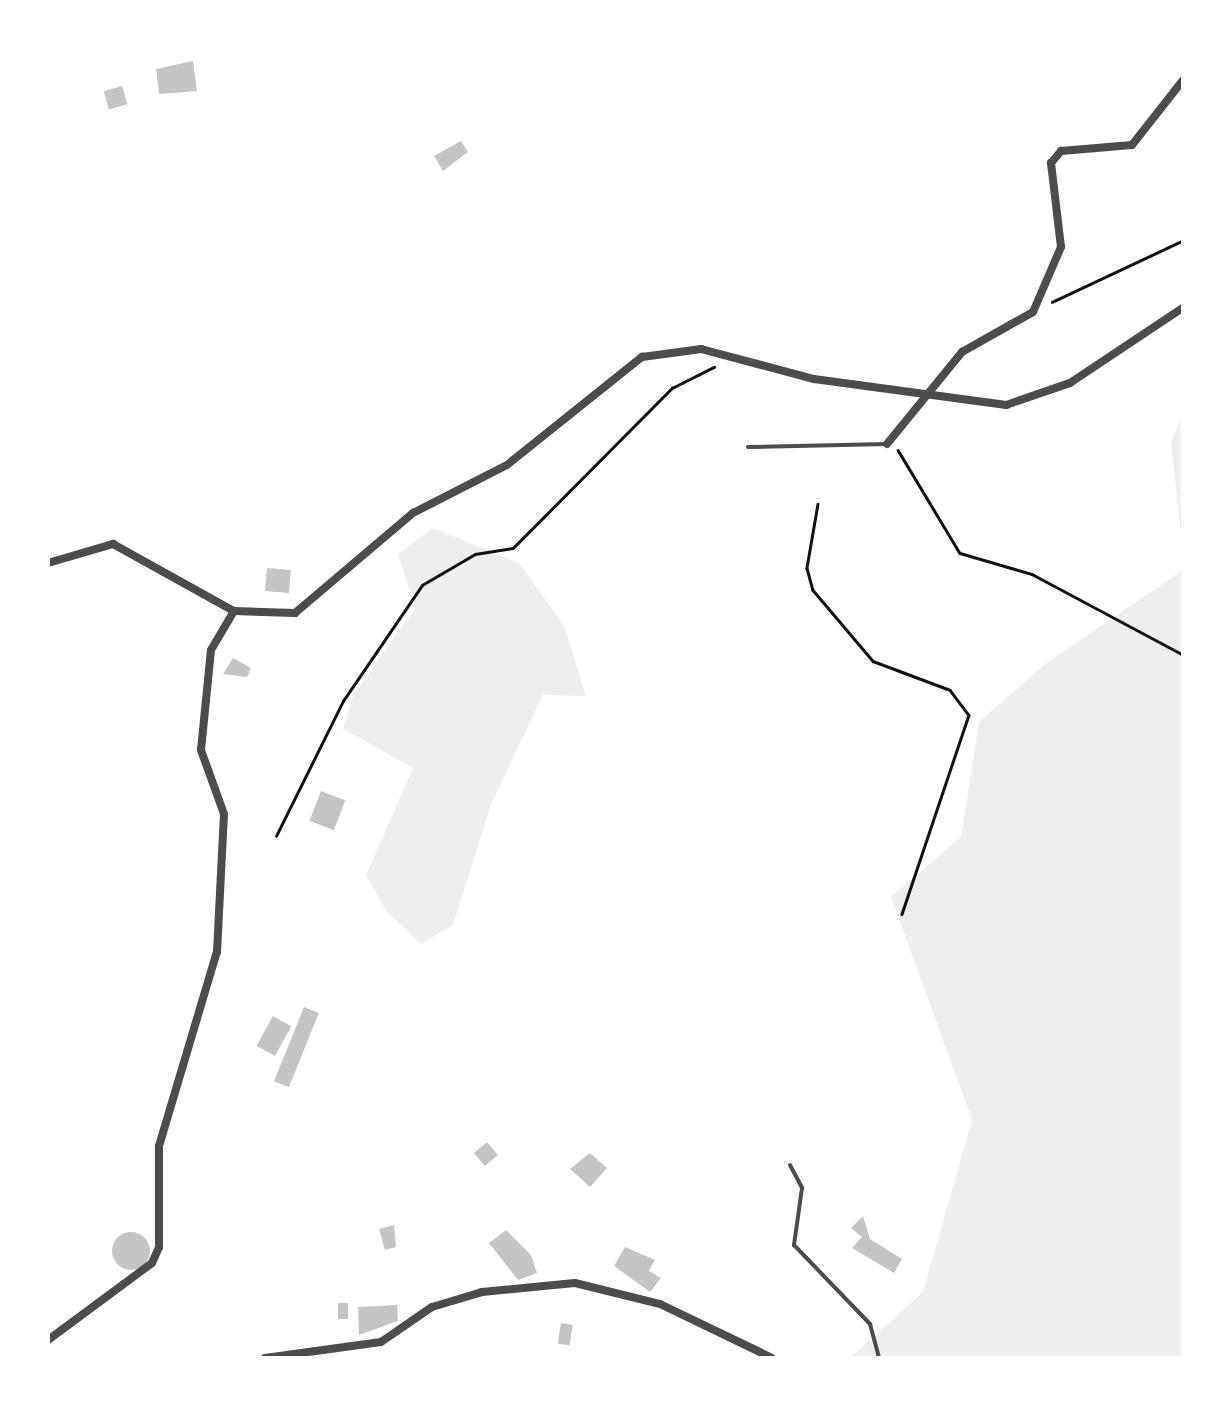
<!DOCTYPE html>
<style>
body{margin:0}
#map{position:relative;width:1231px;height:1406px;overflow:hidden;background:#fff;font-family:Helvetica,sans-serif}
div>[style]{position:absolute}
.green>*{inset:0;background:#eee}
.building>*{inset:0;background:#c4c4c4;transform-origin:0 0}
.round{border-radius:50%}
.path>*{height:2.5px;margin:-1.25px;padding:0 1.25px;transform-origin:1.25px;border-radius:1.25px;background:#111}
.service>*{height:4px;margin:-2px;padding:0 2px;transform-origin:2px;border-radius:2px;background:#4c4c4c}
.minor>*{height:8px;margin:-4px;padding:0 4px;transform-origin:4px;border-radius:4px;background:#4c4c4c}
span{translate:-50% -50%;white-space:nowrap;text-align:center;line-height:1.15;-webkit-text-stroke:10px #fff;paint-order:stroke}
.frame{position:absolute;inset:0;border:50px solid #fff;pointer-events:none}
</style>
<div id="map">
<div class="green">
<i style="clip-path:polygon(1183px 413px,1184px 413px,1183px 553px,1171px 443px)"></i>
<i style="clip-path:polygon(433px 528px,519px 563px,564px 625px,586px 696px,543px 695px,492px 802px,453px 925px,421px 944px,387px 912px,366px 875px,413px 768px,343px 729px,353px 696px,415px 608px,398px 554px)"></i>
<i style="clip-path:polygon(1183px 570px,1183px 1358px,850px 1358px,923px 1292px,972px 1120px,891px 897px,961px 837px,979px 722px,1045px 664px)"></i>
</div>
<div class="building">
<i style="clip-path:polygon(193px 61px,197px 91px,159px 94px,156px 69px)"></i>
<i style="left:122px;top:86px;width:19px;height:19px;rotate:74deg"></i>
<i style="clip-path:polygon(461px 141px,468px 152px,443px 171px,434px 156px)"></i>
<i style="left:267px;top:568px;width:24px;height:23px;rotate:5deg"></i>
<i style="clip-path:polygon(233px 658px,251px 668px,247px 677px,223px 674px)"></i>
<i style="left:321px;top:791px;width:26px;height:32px;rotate:21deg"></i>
<i style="left:304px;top:1007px;width:16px;height:80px;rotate:22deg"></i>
<i style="left:273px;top:1016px;width:21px;height:34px;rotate:29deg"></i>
<i style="left:487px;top:1142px;width:17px;height:17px;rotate:50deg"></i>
<i style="clip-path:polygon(590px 1153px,607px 1168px,590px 1187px,570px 1169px)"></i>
<i style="clip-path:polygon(863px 1216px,870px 1239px,902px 1259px,894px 1273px,852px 1248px,862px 1237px,851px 1228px)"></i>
<i style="clip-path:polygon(394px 1225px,396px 1247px,385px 1250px,379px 1229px)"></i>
<i style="clip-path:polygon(506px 1230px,531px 1255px,537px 1273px,518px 1280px,489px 1243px)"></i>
<i class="round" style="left:112px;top:1232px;width:38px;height:38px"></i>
<i style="clip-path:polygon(625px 1247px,655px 1260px,649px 1271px,661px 1278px,650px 1292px,614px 1266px)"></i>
<i style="left:338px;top:1303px;width:10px;height:16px"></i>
<i style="clip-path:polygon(397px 1305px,398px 1321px,359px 1335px,358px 1307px)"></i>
<i style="left:561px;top:1323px;width:12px;height:21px;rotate:9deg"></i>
</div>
<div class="path">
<i style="left:1052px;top:302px;width:146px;rotate:-25.2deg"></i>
<i style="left:898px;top:450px;width:120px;rotate:59deg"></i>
<i style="left:960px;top:553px;width:75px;rotate:16.3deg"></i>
<i style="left:1032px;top:574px;width:172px;rotate:28.1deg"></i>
<i style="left:818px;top:504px;width:65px;rotate:99.8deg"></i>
<i style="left:807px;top:568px;width:23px;rotate:75deg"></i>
<i style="left:813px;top:590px;width:93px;rotate:49.8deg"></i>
<i style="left:873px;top:661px;width:82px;rotate:20.6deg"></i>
<i style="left:950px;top:690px;width:31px;rotate:53deg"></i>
<i style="left:969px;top:715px;width:210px;rotate:108.6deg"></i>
<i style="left:276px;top:836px;width:151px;rotate:-63.6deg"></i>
<i style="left:343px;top:701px;width:140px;rotate:-55.7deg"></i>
<i style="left:422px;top:585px;width:61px;rotate:-30.3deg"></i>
<i style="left:475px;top:554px;width:38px;rotate:-9deg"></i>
<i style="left:513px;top:548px;width:226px;rotate:-45.2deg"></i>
<i style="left:672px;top:388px;width:47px;rotate:-26.6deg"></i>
</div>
<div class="service">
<i style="left:748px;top:447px;width:139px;rotate:-1.2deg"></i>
<i style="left:790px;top:1165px;width:26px;rotate:62deg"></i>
<i style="left:802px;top:1188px;width:58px;rotate:98deg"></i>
<i style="left:794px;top:1245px;width:110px;rotate:46.1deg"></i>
<i style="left:870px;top:1324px;width:35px;rotate:75deg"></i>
</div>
<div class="minor">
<i style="left:887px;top:444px;width:119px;rotate:-50.8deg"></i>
<i style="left:962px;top:352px;width:81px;rotate:-29.4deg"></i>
<i style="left:1033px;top:312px;width:71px;rotate:-66.7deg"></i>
<i style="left:1061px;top:247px;width:85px;rotate:-96.8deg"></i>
<i style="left:1051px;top:163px;width:16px;rotate:-50deg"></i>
<i style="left:1061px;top:151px;width:71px;rotate:-4.8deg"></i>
<i style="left:1132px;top:145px;width:84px;rotate:-51.8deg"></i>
<i style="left:48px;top:563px;width:68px;rotate:-16.3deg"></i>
<i style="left:113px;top:544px;width:138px;rotate:29deg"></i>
<i style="left:234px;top:611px;width:61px;rotate:1.9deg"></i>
<i style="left:295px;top:613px;width:155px;rotate:-40.3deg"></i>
<i style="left:413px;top:513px;width:106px;rotate:-27.1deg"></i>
<i style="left:507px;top:465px;width:173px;rotate:-38.7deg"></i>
<i style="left:642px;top:357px;width:60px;rotate:-7.7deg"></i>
<i style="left:701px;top:349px;width:117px;rotate:14.9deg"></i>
<i style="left:814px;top:379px;width:194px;rotate:7.7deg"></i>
<i style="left:1006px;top:405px;width:68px;rotate:-19deg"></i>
<i style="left:1070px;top:383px;width:137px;rotate:-33.7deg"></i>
<i style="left:48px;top:1340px;width:129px;rotate:-36.5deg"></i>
<i style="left:152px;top:1263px;width:17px;rotate:-66deg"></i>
<i style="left:159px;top:1247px;width:101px;rotate:-90deg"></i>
<i style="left:159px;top:1146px;width:202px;rotate:-73.4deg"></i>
<i style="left:217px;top:952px;width:138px;rotate:-87.1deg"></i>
<i style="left:224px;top:814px;width:68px;rotate:-109.8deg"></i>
<i style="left:201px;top:750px;width:100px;rotate:-84.3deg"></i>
<i style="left:211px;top:650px;width:45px;rotate:-59.5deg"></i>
<i style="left:265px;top:1358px;width:117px;rotate:-7.9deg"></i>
<i style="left:381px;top:1342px;width:62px;rotate:-34.5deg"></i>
<i style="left:432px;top:1307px;width:52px;rotate:-16.7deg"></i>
<i style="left:482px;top:1292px;width:93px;rotate:-5.5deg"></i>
<i style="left:575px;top:1283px;width:88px;rotate:13.9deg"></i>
<i style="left:660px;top:1304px;width:124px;rotate:25.7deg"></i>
</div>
<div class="frame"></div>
</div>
